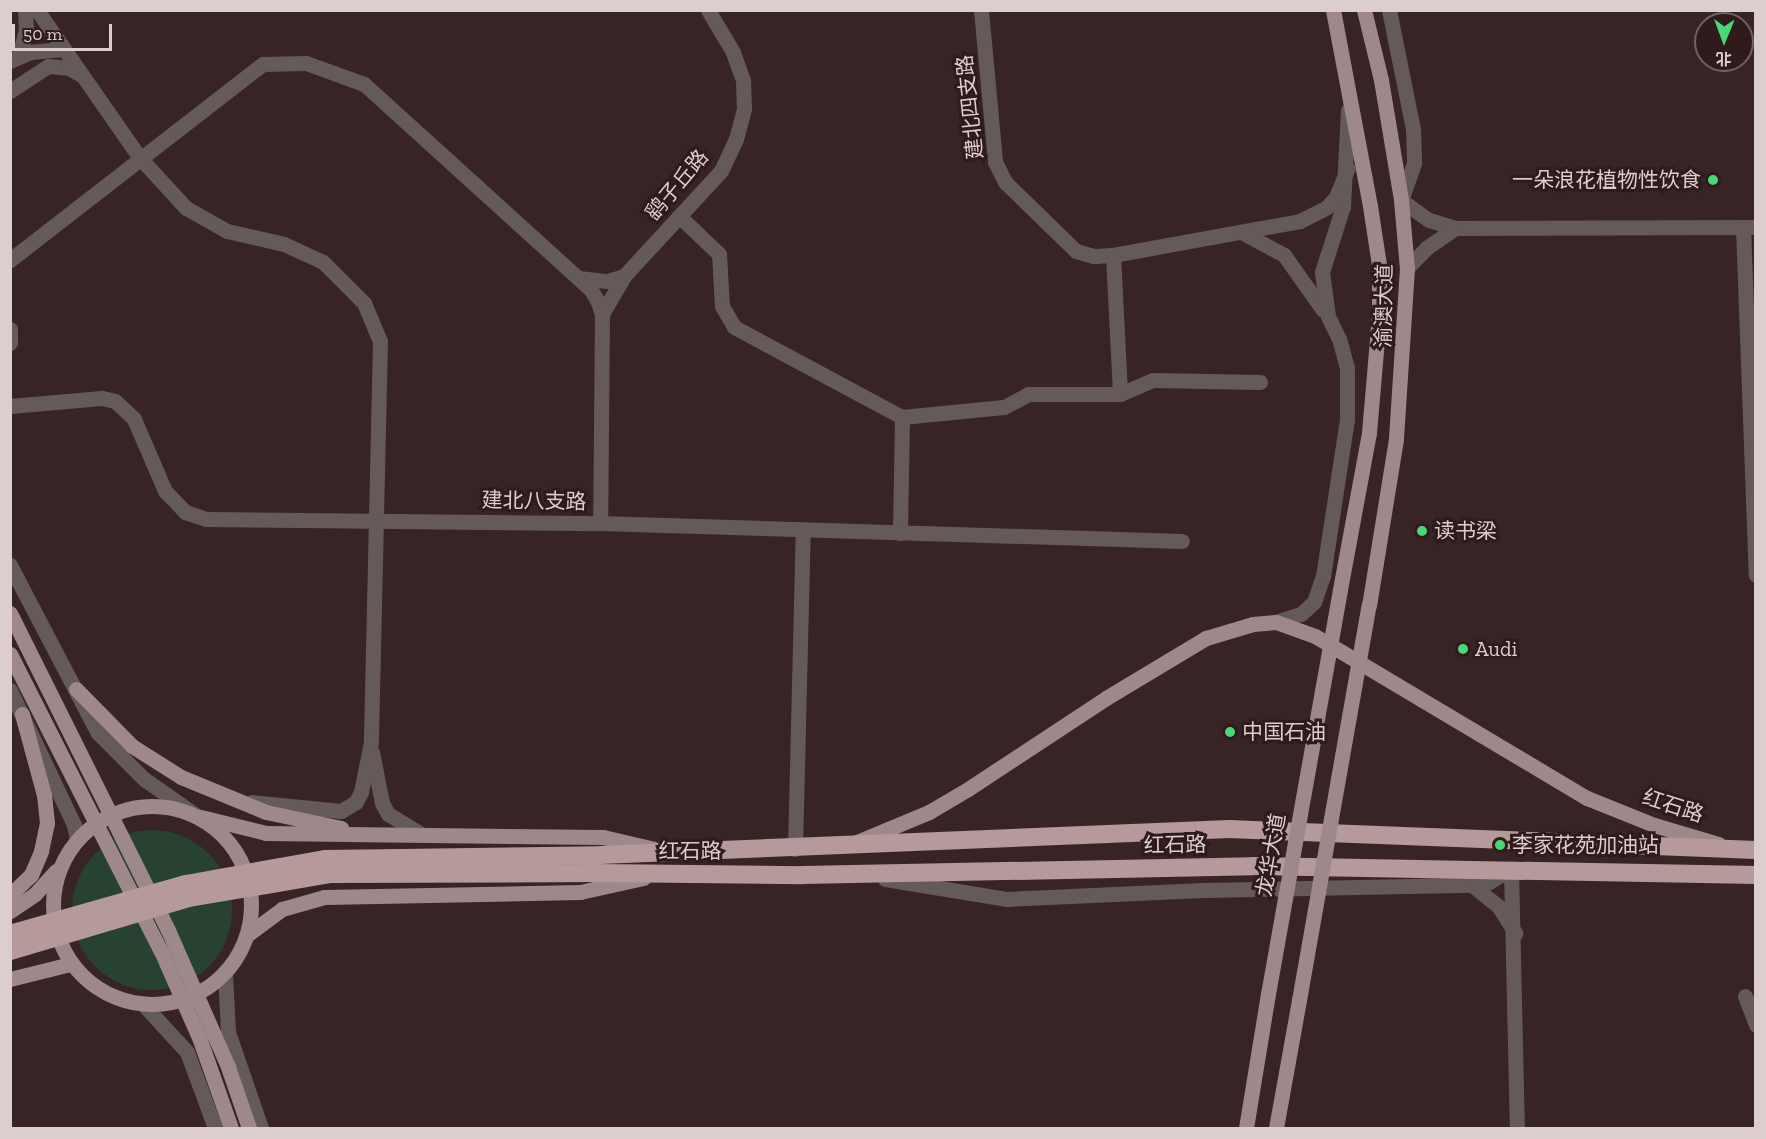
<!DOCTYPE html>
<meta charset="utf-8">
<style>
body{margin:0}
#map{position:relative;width:1766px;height:1139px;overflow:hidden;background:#392425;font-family:"Zilla Slab","Noto Sans SC",serif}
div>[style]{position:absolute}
.green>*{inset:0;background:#27422e}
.round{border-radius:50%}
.minor>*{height:15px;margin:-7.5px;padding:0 7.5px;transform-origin:7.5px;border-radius:7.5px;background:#655a5a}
.major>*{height:15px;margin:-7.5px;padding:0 7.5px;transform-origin:7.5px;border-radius:7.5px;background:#9f8889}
.major>.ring{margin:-7.5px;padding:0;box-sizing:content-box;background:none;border:15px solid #9f8889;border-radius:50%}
.highway>*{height:18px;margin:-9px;padding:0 9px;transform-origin:9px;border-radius:9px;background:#b69a9b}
.major-bridge>*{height:15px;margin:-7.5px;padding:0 7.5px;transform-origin:7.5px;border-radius:7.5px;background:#9f8889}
.highway-bridge>*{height:18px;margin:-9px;padding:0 9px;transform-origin:9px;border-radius:9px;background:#b69a9b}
.dots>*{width:16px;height:16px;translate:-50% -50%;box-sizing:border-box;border:3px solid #2f1a1c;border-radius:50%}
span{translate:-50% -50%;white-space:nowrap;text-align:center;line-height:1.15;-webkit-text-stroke:6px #2f1a1c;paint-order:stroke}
.street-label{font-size:21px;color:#dccdce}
.poi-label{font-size:21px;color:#dccdce}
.right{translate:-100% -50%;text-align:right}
.left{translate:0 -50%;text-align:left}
.frame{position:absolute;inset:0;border:12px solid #dccdce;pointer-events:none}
.north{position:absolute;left:1694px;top:12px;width:60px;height:60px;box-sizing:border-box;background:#2f1a1c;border:2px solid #746263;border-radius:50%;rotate:181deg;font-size:16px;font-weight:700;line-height:24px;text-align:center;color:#dccdce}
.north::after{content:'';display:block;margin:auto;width:21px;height:27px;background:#4ad778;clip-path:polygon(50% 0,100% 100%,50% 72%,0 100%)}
.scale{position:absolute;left:12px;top:24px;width:100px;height:27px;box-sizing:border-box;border:3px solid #dccdce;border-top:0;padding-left:8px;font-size:18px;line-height:21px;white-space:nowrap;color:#dccdce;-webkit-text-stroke:4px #2f1a1c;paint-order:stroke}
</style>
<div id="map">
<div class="green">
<i class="round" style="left:72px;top:830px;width:160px;height:160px"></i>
</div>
<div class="minor">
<i style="left:37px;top:10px;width:180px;rotate:55.2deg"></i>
<i style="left:140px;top:158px;width:68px;rotate:47.4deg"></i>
<i style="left:186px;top:208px;width:47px;rotate:29.3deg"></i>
<i style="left:227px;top:231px;width:58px;rotate:12.8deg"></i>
<i style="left:284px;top:244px;width:43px;rotate:24.8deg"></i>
<i style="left:323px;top:262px;width:58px;rotate:45deg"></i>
<i style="left:364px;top:303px;width:41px;rotate:67.2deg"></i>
<i style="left:380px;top:341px;width:401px;rotate:91.3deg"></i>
<i style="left:371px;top:742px;width:51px;rotate:101.3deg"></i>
<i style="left:361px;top:792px;width:11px;rotate:117deg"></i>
<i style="left:356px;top:802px;width:17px;rotate:149deg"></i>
<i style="left:341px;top:811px;width:90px;rotate:-174.3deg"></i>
<i style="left:981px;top:10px;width:153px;rotate:84.7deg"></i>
<i style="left:995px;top:162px;width:22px;rotate:63deg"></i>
<i style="left:1005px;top:182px;width:99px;rotate:44.2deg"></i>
<i style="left:1076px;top:251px;width:19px;rotate:16deg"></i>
<i style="left:1094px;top:256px;width:19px;rotate:-3deg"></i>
<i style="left:1113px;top:255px;width:190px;rotate:-10.3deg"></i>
<i style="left:1300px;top:221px;width:30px;rotate:-27deg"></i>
<i style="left:1327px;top:207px;width:13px;rotate:-48deg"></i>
<i style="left:1336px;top:197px;width:31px;rotate:-68deg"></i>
<i style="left:1389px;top:10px;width:121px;rotate:78.6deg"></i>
<i style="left:1413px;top:129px;width:34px;rotate:88deg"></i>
<i style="left:1414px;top:163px;width:39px;rotate:109deg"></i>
<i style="left:1401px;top:200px;width:34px;rotate:36deg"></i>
<i style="left:1429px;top:220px;width:28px;rotate:17deg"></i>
<i style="left:1456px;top:228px;width:300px;rotate:-0.2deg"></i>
<i style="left:19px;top:56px;width:28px;rotate:-75deg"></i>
<i style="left:26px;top:29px;width:19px;rotate:-93deg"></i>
<i style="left:10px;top:61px;width:22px;rotate:-24deg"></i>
<i style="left:30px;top:52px;width:34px;rotate:-5deg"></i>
<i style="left:10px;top:91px;width:45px;rotate:-33.3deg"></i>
<i style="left:48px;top:66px;width:21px;rotate:5deg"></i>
<i style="left:69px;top:68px;width:14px;rotate:30deg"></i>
<i style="left:679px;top:216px;width:55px;rotate:43.5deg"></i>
<i style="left:719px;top:254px;width:52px;rotate:86.7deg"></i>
<i style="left:722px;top:306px;width:24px;rotate:60deg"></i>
<i style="left:734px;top:327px;width:191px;rotate:28.2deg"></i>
<i style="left:902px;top:417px;width:116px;rotate:91deg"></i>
<i style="left:1743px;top:227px;width:348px;rotate:87.9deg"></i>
<i style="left:1243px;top:233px;width:47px;rotate:28.2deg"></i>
<i style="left:1284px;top:255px;width:67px;rotate:54.7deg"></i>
<i style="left:1113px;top:255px;width:139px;rotate:87.1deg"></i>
<i style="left:10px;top:260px;width:320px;rotate:-37.8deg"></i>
<i style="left:263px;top:64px;width:43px;rotate:-1.3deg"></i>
<i style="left:306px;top:63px;width:62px;rotate:19.9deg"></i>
<i style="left:364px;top:84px;width:307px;rotate:42.2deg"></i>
<i style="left:591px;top:290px;width:14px;rotate:60deg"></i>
<i style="left:598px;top:302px;width:13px;rotate:72deg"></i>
<i style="left:602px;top:314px;width:209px;rotate:90.5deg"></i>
<i style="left:1407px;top:268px;width:28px;rotate:-46deg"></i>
<i style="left:1426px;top:248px;width:36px;rotate:-34deg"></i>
<i style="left:578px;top:278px;width:30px;rotate:6deg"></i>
<i style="left:608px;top:281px;width:17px;rotate:-17deg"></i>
<i style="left:602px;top:314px;width:44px;rotate:-59.9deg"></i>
<i style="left:624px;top:276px;width:143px;rotate:-47.3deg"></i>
<i style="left:721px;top:171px;width:35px;rotate:-65deg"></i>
<i style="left:736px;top:139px;width:31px;rotate:-75deg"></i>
<i style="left:744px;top:109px;width:29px;rotate:-92deg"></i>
<i style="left:743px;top:80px;width:30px;rotate:-110deg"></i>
<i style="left:733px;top:52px;width:49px;rotate:-120.8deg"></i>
<i style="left:10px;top:329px;width:14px;rotate:90deg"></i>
<i style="left:10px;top:406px;width:92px;rotate:-5deg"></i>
<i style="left:102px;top:398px;width:13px;rotate:13deg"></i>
<i style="left:115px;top:401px;width:26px;rotate:43deg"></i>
<i style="left:134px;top:419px;width:78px;rotate:66.7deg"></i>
<i style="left:165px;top:491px;width:29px;rotate:46deg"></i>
<i style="left:185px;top:512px;width:22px;rotate:18deg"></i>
<i style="left:206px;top:519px;width:394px;rotate:0.6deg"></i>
<i style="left:600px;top:523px;width:582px;rotate:1.77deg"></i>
<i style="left:902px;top:417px;width:102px;rotate:-5.6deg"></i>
<i style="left:1004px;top:407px;width:27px;rotate:-28deg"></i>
<i style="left:1028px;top:394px;width:92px"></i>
<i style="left:1120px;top:394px;width:36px;rotate:-23deg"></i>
<i style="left:1153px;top:380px;width:107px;rotate:1.1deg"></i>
<i style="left:10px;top:565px;width:190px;rotate:62.4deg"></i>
<i style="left:98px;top:733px;width:65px;rotate:45deg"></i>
<i style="left:144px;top:779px;width:65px;rotate:34.9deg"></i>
<i style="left:1276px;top:622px;width:26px;rotate:-18deg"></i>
<i style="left:1301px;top:614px;width:18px;rotate:-43deg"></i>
<i style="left:1314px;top:602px;width:28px;rotate:-71deg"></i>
<i style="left:1323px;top:576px;width:158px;rotate:-81.3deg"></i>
<i style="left:1347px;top:420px;width:52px;rotate:-90deg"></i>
<i style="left:1347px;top:368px;width:30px;rotate:-105deg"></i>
<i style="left:1339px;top:339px;width:25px;rotate:-116deg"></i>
<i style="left:1328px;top:316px;width:44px;rotate:-97.8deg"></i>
<i style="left:1322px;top:272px;width:69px;rotate:-72.3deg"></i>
<i style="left:1343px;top:206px;width:96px;rotate:-87deg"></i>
<i style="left:10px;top:690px;width:149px;rotate:64.6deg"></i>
<i style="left:74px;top:825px;width:14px;rotate:78deg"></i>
<i style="left:372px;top:752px;width:52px;rotate:78.9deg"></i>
<i style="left:382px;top:803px;width:13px;rotate:61deg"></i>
<i style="left:388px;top:814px;width:37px;rotate:31deg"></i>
<i style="left:795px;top:849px;width:319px;rotate:-88.6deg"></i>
<i style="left:885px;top:879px;width:124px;rotate:9.3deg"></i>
<i style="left:1007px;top:899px;width:196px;rotate:-2.6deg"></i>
<i style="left:1203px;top:890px;width:269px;rotate:-1.1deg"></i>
<i style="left:1472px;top:885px;width:35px;rotate:39deg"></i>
<i style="left:1499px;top:907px;width:31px;rotate:58deg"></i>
<i style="left:1472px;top:885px;width:17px;rotate:-10deg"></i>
<i style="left:1489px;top:882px;width:26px;rotate:-31deg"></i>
<i style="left:1511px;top:869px;width:259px;rotate:88.7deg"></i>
<i style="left:225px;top:974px;width:58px;rotate:87deg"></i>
<i style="left:228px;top:1032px;width:102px;rotate:71deg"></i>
<i style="left:1745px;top:996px;width:31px;rotate:69deg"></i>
<i style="left:142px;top:1003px;width:67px;rotate:47.4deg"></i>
<i style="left:187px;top:1052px;width:81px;rotate:69.8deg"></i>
</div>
<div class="major">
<i style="left:1333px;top:10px;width:199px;rotate:79.3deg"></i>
<i style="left:1370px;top:206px;width:60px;rotate:81.3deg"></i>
<i style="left:1379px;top:265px;width:51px;rotate:90deg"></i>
<i style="left:1379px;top:316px;width:117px;rotate:94.9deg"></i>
<i style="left:1369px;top:433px;width:160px;rotate:100.5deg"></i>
<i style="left:1364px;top:10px;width:72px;rotate:76.3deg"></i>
<i style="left:1381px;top:80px;width:122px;rotate:80.5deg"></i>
<i style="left:1401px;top:200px;width:68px;rotate:85deg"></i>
<i style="left:1407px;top:268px;width:171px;rotate:93.7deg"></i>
<i style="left:1396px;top:439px;width:168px;rotate:99.2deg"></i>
<i style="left:76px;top:689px;width:80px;rotate:45.5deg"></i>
<i style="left:132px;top:746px;width:58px;rotate:32.3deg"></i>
<i style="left:181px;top:777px;width:92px;rotate:22.4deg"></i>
<i style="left:266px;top:812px;width:77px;rotate:12deg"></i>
<i class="ring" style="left:53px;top:806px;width:183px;height:183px"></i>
<i style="left:201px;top:817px;width:67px;rotate:13.8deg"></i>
<i style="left:266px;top:833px;width:337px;rotate:0.7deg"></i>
<i style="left:603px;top:837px;width:52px;rotate:13.2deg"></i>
<i style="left:857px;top:842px;width:78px;rotate:-22.6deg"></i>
<i style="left:929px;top:812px;width:45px;rotate:-30.5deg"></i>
<i style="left:968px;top:789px;width:165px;rotate:-33.4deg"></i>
<i style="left:1106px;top:698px;width:117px;rotate:-31deg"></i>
<i style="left:1206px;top:638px;width:49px;rotate:-16.6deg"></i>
<i style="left:1253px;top:624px;width:23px;rotate:-5deg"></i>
<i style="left:1276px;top:622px;width:41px;rotate:19.7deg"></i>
<i style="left:1315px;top:636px;width:317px;rotate:30.8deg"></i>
<i style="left:1587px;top:798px;width:72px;rotate:21.9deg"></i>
<i style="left:1654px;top:825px;width:67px;rotate:16.5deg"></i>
<i style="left:10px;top:895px;width:29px;rotate:-44deg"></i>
<i style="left:31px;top:875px;width:26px;rotate:-67deg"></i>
<i style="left:41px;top:851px;width:29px;rotate:-78deg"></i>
<i style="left:47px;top:823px;width:28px;rotate:-96deg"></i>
<i style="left:44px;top:795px;width:84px;rotate:-105.2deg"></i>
<i style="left:10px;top:911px;width:30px;rotate:-34deg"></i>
<i style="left:35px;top:894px;width:31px;rotate:-48deg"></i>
<i style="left:247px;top:935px;width:44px;rotate:-36.6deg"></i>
<i style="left:282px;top:909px;width:44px;rotate:-15.9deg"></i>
<i style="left:324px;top:897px;width:256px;rotate:-1.1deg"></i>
<i style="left:580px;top:892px;width:65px;rotate:-12.5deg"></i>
<i style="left:10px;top:979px;width:62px;rotate:-14deg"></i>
<i style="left:1246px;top:1128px;width:136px;rotate:-80.7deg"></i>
<i style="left:1276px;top:1128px;width:130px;rotate:-79.8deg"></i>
</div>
<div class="highway">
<i style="left:600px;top:855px;width:630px;rotate:-2.37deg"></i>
<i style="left:1229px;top:829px;width:527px;rotate:2.28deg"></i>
<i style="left:596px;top:873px;width:206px;rotate:0.6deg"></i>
<i style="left:802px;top:875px;width:451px;rotate:-1.1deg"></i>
<i style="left:1253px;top:866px;width:503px;rotate:1.03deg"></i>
</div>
<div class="major-bridge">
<i style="left:10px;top:613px;width:354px;rotate:63.5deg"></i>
<i style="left:168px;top:930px;width:150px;rotate:66.3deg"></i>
<i style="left:228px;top:1067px;width:65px;rotate:71deg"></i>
<i style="left:10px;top:654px;width:333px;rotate:63.1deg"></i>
<i style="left:161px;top:951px;width:97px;rotate:66.3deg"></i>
<i style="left:200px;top:1040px;width:93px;rotate:70.6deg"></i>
<i style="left:1268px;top:994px;width:410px;rotate:-79.9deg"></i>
<i style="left:1299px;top:1000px;width:401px;rotate:-80deg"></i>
</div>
<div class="highway-bridge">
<i style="left:10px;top:934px;width:183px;rotate:-15.9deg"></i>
<i style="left:186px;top:884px;width:141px;rotate:-10.2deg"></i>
<i style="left:325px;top:859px;width:275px;rotate:-0.8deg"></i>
<i style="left:10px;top:951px;width:187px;rotate:-16.5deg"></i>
<i style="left:189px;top:898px;width:144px;rotate:-9.6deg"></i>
<i style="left:331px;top:874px;width:265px;rotate:-0.2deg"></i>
</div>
<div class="dots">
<i style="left:1713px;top:180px;background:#4ad778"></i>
<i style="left:1422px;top:531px;background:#4ad778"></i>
<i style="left:1463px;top:649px;background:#4ad778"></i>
<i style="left:1230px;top:732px;background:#4ad778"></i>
<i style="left:1500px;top:845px;background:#4ad778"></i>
</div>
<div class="street-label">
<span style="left:970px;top:107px;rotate:-96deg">建北四支路</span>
<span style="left:677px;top:185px;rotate:-50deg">鹞子丘路</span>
<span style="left:1384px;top:306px;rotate:-89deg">渝澳大道</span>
<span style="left:534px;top:501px;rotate:1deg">建北八支路</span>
<span style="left:1673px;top:806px;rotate:18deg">红石路</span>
<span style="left:1175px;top:845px;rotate:-1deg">红石路</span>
<span style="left:690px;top:851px">红石路</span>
<span style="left:1271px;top:855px;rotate:-80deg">龙华大道</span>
</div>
<div class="poi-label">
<span class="right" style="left:1701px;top:180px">一朵浪花植物性饮食</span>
<span class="left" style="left:1434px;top:531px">读书梁</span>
<span class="left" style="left:1475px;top:649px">Audi</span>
<span class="left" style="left:1242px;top:732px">中国石油</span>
<span class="left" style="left:1512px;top:845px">李家花苑加油站</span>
</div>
<div class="frame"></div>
<div class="north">北</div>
<div class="scale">50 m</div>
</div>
